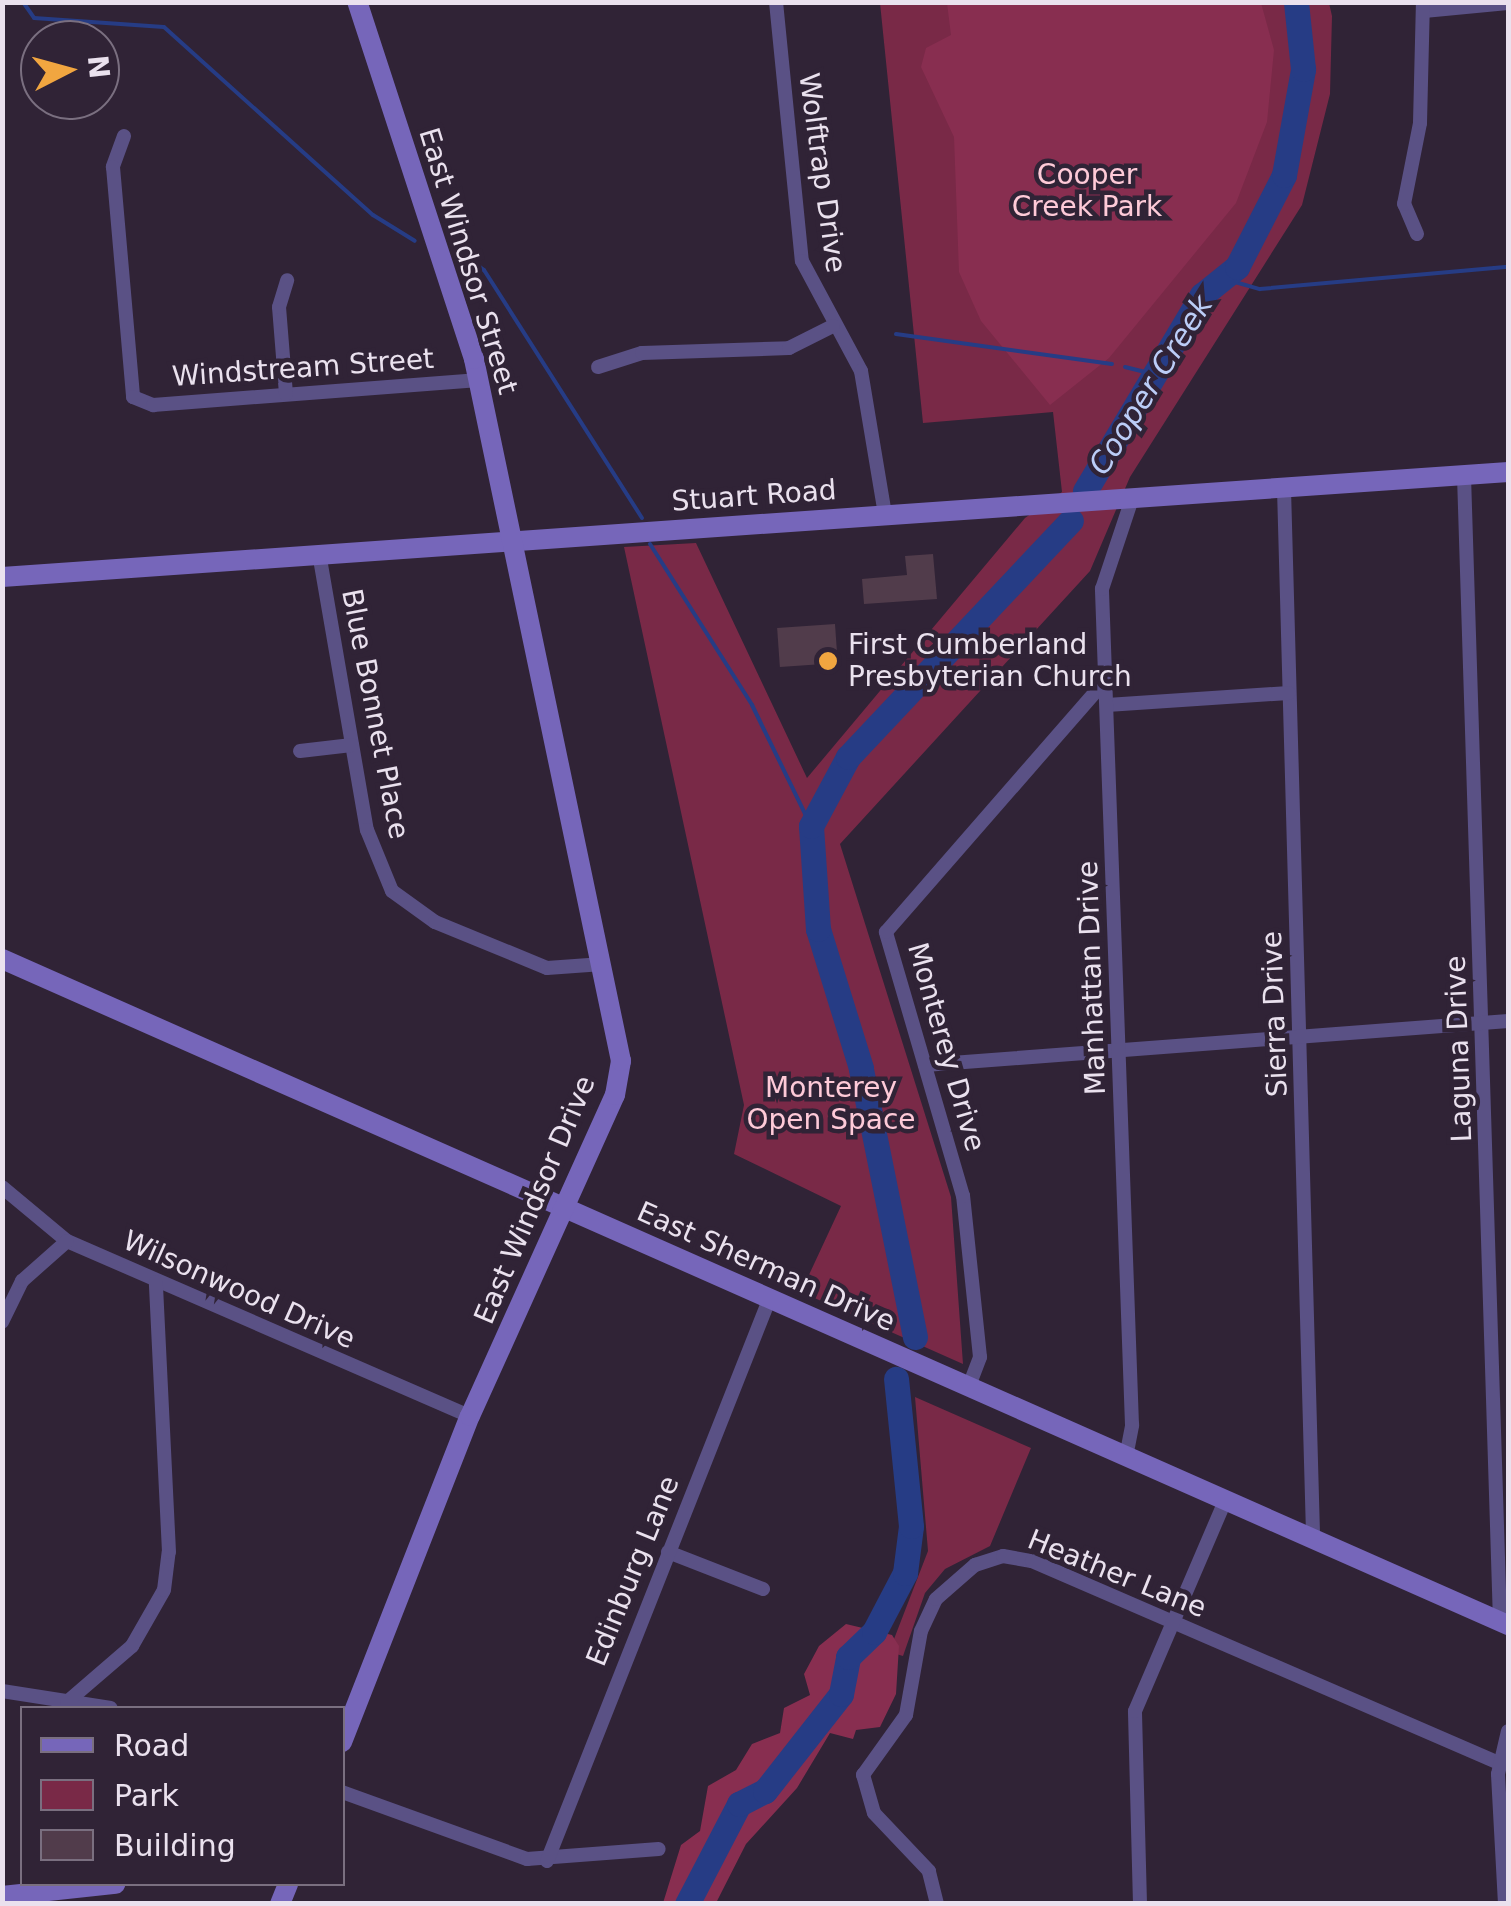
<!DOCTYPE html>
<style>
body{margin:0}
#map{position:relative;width:1511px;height:1906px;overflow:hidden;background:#302336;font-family:"DejaVu Sans",sans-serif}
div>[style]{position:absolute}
.green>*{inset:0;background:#792947}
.forest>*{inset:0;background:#882e50}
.stream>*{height:4px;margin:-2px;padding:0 2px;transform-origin:2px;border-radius:2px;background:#263c85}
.river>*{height:25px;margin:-12.5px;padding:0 12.5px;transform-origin:12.5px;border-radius:12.5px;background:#263c85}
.building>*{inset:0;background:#513c4b;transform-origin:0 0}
.street>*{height:14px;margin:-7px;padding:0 7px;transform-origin:7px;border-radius:7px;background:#5a5185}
.secondary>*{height:20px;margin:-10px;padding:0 10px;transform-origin:10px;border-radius:10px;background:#7666ba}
.dots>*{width:28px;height:28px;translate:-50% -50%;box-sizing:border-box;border:5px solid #302336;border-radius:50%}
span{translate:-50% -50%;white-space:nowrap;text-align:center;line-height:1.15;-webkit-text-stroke:9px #302336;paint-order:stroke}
.street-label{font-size:28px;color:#eae1ee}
.park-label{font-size:28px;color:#fecad8}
.poi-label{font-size:28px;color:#eae1ee}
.left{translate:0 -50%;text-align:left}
.water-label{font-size:30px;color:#bbcdf7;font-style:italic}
.frame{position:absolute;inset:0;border:5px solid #eae1ee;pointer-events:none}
.legend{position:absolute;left:20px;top:1706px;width:325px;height:180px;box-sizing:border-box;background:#302336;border:2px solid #7a6f80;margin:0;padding:12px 18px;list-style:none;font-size:30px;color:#eae1ee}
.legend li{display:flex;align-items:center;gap:20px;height:50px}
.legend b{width:50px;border:2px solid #7a6f80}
.north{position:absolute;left:20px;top:20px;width:100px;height:100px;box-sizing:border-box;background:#302336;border:2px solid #7a6f80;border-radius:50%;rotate:84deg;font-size:28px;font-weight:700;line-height:40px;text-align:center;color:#eae1ee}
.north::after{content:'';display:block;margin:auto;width:35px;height:45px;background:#f1a640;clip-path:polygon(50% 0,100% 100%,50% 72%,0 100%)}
</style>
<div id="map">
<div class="green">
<i style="clip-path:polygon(880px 3px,1329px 3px,1332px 16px,1330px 94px,1302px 205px,1130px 477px,1090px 571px,840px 844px,951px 1197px,963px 1364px,801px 1292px,841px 1206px,734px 1154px,744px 1105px,624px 547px,696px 543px,807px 778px,1025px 518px,1062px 492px,1053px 412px,923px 423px)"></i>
<i style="clip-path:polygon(915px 1397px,1031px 1448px,990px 1546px,945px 1569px,925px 1593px,903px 1656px,889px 1652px,928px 1551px)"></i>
</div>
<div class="forest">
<i style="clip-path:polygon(947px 3px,1261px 3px,1274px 50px,1267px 122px,1236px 203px,1109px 358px,1050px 405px,981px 321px,959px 272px,954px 137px,921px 67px,926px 48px,951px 35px)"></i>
<i style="clip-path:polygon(846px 1624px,892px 1635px,899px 1646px,896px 1694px,880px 1727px,856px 1730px,853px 1739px,830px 1733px,797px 1788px,746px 1844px,716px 1903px,663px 1903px,681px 1845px,700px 1831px,708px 1786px,736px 1770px,752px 1744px,780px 1733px,784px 1708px,810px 1695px,804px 1674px,819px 1646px)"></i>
</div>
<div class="stream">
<i style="left:23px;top:2px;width:19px;rotate:55deg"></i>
<i style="left:34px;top:18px;width:130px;rotate:4deg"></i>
<i style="left:164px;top:27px;width:281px;rotate:42deg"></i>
<i style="left:373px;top:215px;width:49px;rotate:31.8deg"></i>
<i style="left:452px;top:246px;width:40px;rotate:37deg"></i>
<i style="left:484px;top:270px;width:294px;rotate:57.5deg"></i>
<i style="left:1228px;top:280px;width:33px;rotate:16deg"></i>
<i style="left:1260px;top:289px;width:249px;rotate:-5.1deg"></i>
<i style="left:896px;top:334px;width:218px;rotate:7.9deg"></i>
<i style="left:1125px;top:367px;width:29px;rotate:14deg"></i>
<i style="left:650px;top:544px;width:191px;rotate:57.6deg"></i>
<i style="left:752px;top:705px;width:135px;rotate:64deg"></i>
</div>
<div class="river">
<i style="left:1085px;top:491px;width:228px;rotate:-59.2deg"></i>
<i style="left:1202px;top:295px;width:45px;rotate:-38.7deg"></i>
<i style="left:1237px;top:267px;width:103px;rotate:-62.9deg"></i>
<i style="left:1284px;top:175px;width:108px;rotate:-79.8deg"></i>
<i style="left:1303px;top:69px;width:67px;rotate:-96deg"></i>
<i style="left:915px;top:1337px;width:274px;rotate:-101.4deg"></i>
<i style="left:861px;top:1068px;width:145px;rotate:-107.2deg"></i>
<i style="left:818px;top:929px;width:103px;rotate:-93.9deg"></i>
<i style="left:811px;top:826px;width:78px;rotate:-61.8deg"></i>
<i style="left:848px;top:757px;width:325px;rotate:-46.7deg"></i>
<i style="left:687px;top:1904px;width:113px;rotate:-62.5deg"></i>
<i style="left:739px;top:1804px;width:29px;rotate:-27deg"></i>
<i style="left:765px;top:1791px;width:123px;rotate:-51.9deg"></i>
<i style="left:841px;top:1694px;width:38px;rotate:-79deg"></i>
<i style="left:848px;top:1657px;width:36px;rotate:-44deg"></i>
<i style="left:874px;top:1632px;width:67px;rotate:-62.3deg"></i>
<i style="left:905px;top:1573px;width:47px;rotate:-82.7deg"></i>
<i style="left:911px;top:1526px;width:148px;rotate:-95.8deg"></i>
</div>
<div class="building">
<i style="clip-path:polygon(933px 554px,937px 599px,864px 604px,862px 579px,907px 575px,905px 556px)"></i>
<i style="left:835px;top:624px;width:39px;height:58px;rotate:86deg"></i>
</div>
<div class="street">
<i style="left:776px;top:2px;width:260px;rotate:84.3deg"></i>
<i style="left:802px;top:261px;width:125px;rotate:61.8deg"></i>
<i style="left:861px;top:371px;width:145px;rotate:80.5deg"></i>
<i style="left:1424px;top:11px;width:84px;rotate:-5.4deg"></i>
<i style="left:124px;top:136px;width:33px;rotate:110deg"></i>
<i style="left:113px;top:167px;width:231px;rotate:85deg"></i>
<i style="left:133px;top:397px;width:22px;rotate:22deg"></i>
<i style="left:153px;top:405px;width:327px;rotate:-4.4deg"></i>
<i style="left:1417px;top:234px;width:33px;rotate:-113deg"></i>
<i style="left:1404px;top:204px;width:83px;rotate:-78.8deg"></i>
<i style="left:1420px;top:123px;width:121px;rotate:-88.6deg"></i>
<i style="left:598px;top:367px;width:46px;rotate:-17.7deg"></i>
<i style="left:642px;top:353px;width:147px;rotate:-1.9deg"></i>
<i style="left:789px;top:348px;width:49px;rotate:-26.6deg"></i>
<i style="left:286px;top:394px;width:87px;rotate:-94.6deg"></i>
<i style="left:279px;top:307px;width:28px;rotate:-73deg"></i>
<i style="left:1464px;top:476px;width:1145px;rotate:88.2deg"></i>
<i style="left:1284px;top:489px;width:1048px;rotate:88.41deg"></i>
<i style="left:319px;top:553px;width:281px;rotate:80.2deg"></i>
<i style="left:367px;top:830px;width:66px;rotate:67.7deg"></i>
<i style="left:392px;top:891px;width:53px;rotate:35.8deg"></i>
<i style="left:435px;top:922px;width:121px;rotate:22.3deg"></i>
<i style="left:547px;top:968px;width:56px;rotate:-4.1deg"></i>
<i style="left:1107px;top:705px;width:182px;rotate:-3.8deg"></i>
<i style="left:300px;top:751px;width:52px;rotate:-6.6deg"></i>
<i style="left:925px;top:1065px;width:585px;rotate:-4.32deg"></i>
<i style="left:2px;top:1187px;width:85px;rotate:39.7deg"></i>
<i style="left:67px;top:1241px;width:439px;rotate:23.5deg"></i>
<i style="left:2px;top:1322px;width:46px;rotate:-64deg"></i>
<i style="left:22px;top:1281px;width:60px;rotate:-41.6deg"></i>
<i style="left:969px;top:1386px;width:31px;rotate:-69deg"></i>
<i style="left:980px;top:1357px;width:162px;rotate:-96deg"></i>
<i style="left:963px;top:1196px;width:275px;rotate:-106.3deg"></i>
<i style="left:886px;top:932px;width:333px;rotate:-48.9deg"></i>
<i style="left:1126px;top:1457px;width:33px;rotate:-79deg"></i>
<i style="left:1132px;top:1425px;width:837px;rotate:-92.06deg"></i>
<i style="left:1102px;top:589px;width:92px;rotate:-71.6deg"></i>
<i style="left:668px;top:1552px;width:102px;rotate:21.3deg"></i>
<i style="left:2px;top:1691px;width:110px;rotate:8.9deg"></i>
<i style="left:67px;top:1702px;width:86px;rotate:-40.7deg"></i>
<i style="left:132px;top:1646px;width:64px;rotate:-60.3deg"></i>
<i style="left:164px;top:1590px;width:38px;rotate:-83deg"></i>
<i style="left:169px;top:1552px;width:270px;rotate:-92.8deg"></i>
<i style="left:342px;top:1792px;width:197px;rotate:19.9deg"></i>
<i style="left:527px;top:1859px;width:132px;rotate:-4.3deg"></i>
<i style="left:547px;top:1861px;width:603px;rotate:-68.41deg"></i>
<i style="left:937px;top:1904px;width:34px;rotate:-104deg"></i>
<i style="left:929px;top:1871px;width:80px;rotate:-133.5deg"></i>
<i style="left:874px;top:1813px;width:40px;rotate:-106deg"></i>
<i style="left:863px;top:1775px;width:74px;rotate:-54.4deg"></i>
<i style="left:906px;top:1715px;width:85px;rotate:-79.9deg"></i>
<i style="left:921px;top:1631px;width:35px;rotate:-65deg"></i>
<i style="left:936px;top:1599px;width:52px;rotate:-41.1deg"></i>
<i style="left:975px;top:1565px;width:29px;rotate:-18deg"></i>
<i style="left:1003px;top:1556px;width:29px;rotate:10deg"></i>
<i style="left:1032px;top:1561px;width:509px;rotate:23.39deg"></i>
<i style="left:1140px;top:1904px;width:193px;rotate:-91.5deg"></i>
<i style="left:1135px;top:1711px;width:231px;rotate:-66.8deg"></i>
<i style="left:1505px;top:1904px;width:130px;rotate:-93.1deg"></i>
<i style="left:1498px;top:1774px;width:44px;rotate:-76.9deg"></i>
</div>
<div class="secondary">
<i style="left:2px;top:577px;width:1510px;rotate:-3.99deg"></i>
<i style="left:2px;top:959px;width:1647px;rotate:23.86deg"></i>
<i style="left:342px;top:1742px;width:350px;rotate:-68.6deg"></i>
<i style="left:470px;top:1416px;width:352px;rotate:-65.7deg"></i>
<i style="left:615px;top:1095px;width:35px;rotate:-80deg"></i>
<i style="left:621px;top:1061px;width:717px;rotate:-101.83deg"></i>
<i style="left:474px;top:359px;width:376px;rotate:-108.1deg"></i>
<i style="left:2px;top:1896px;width:114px;rotate:-6.1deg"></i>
<i style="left:280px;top:1904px;width:22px;rotate:-68deg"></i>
</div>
<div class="dots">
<i style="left:828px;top:661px;background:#f1a640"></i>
</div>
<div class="street-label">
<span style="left:822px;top:173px;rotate:82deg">Wolftrap Drive</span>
<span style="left:468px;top:261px;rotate:73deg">East Windsor Street</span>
<span style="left:303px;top:368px;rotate:-4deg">Windstream Street</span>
<span style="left:754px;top:496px;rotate:-4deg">Stuart Road</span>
<span style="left:375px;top:714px;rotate:79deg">Blue Bonnet Place</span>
<span style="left:1092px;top:978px;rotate:-92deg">Manhattan Drive</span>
<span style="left:1275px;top:1014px;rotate:-92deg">Sierra Drive</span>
<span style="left:946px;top:1047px;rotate:74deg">Monterey Drive</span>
<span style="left:1459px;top:1049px;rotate:-92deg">Laguna Drive</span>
<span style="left:535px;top:1200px;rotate:-67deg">East Windsor Drive</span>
<span style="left:766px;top:1267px;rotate:24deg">East Sherman Drive</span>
<span style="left:239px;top:1290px;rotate:24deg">Wilsonwood Drive</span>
<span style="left:633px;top:1571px;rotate:-68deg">Edinburg Lane</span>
<span style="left:1117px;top:1574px;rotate:22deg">Heather Lane</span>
</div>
<div class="park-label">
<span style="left:1087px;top:191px">Cooper<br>Creek Park</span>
<span style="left:831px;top:1104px">Monterey<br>Open Space</span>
</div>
<div class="poi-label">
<span class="left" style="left:848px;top:661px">First Cumberland<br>Presbyterian Church</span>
</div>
<div class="water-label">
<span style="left:1151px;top:385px;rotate:-58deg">Cooper Creek</span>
</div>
<div class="frame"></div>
<ul class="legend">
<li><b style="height:12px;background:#7666ba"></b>Road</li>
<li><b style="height:28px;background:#792947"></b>Park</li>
<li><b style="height:28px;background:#513c4b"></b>Building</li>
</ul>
<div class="north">N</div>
</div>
